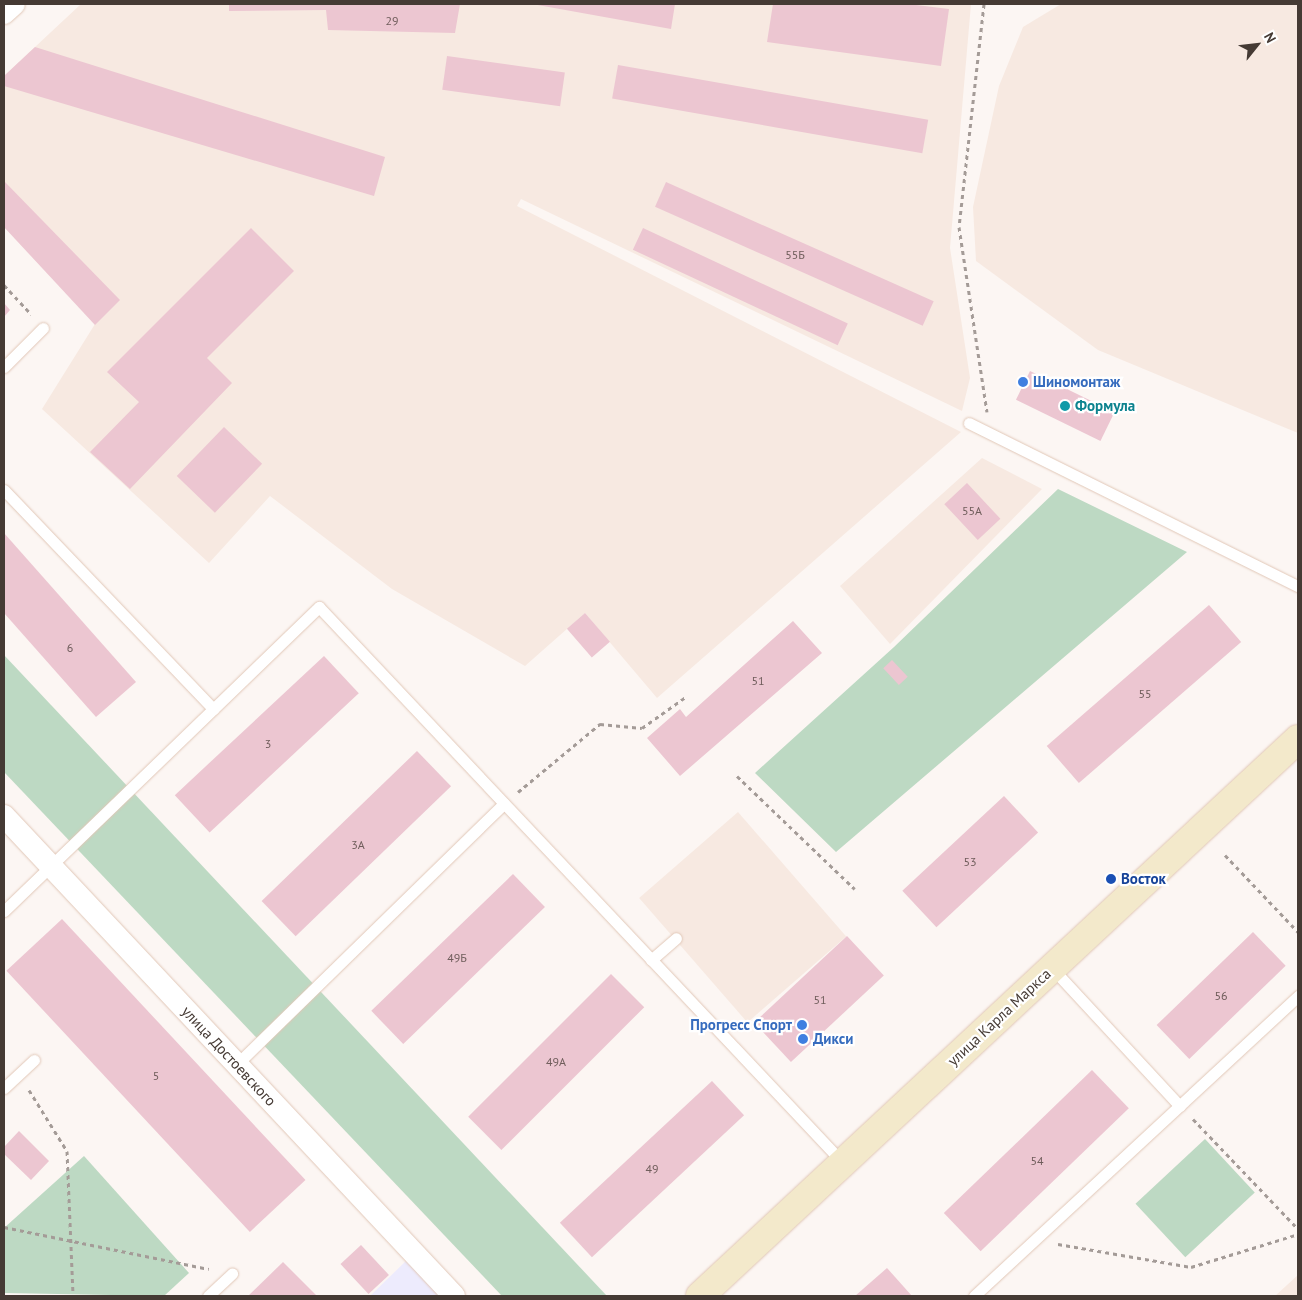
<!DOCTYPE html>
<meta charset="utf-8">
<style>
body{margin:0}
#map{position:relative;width:1302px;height:1300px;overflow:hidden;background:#fcf6f3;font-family:"PT Sans",sans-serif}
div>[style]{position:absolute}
.commercial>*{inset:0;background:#edebfd}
.built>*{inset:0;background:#f7e9e1;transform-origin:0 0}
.green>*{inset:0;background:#bdd9c3;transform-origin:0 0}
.building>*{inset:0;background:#ecc6d1;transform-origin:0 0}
.path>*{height:3px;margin-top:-1.5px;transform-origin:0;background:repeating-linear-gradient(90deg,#a49b97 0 4px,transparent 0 8px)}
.roads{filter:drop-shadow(0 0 1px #e1c7b7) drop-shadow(0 0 1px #e1c7b7)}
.service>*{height:11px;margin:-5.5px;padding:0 5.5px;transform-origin:5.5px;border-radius:5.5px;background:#fff}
.minor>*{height:22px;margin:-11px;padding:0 11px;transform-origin:11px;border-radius:11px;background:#fff}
.secondary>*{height:28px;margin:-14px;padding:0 14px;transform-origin:14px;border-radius:14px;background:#f3e9cb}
.dots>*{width:14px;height:14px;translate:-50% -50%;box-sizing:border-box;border:2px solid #fff;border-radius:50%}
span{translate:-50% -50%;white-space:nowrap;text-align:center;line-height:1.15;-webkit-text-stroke:4.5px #fff;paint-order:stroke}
.number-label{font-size:12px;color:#6f5d5b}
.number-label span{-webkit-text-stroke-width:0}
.shop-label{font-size:15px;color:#366cbe;font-weight:700}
.left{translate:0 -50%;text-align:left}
.right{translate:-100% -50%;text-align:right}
.culture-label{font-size:15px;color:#0d838f;font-weight:700}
.transit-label{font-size:15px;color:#164399;font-weight:700}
.street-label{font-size:15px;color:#453a34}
.frame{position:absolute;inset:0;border:5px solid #453a34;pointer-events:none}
.north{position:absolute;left:1232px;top:20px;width:50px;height:50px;-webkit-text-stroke:4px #fff;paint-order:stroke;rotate:61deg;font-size:14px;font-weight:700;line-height:20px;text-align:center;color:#453a34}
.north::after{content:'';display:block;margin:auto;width:18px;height:22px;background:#453a34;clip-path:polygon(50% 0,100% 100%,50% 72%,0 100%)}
</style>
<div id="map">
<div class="commercial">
<i style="clip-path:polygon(408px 1259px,442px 1296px,370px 1296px)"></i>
</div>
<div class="built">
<i style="clip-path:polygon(81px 4px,971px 4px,950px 248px,970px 378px,962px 411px,521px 199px,517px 206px,961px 432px,657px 698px,585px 613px,525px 666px,392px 589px,270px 496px,209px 563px,42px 409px,95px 324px,4px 227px,4px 76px)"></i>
<i style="clip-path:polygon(1061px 4px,1298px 4px,1298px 433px,1098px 350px,976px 261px,973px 207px,999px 86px,1023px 27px)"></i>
<i style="clip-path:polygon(982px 458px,1042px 489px,890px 644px,840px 586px)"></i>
<i style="left:738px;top:812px;width:165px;height:131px;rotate:49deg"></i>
<i style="clip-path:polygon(1298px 1275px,1298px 1296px,1275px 1296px)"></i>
</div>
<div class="green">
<i style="clip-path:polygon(1058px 489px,1187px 552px,836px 852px,755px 773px,894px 647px)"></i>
<i style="clip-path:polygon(4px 655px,607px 1296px,502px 1296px,4px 772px)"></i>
<i style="left:1205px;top:1139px;width:73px;height:95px;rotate:47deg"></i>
<i style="clip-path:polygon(84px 1156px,189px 1273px,164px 1296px,4px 1293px,4px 1228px)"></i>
</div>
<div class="building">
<i style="clip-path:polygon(229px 4px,460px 4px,455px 33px,328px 30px,326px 10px,229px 11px)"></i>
<i style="clip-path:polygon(532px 4px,675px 4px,671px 29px)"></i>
<i style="clip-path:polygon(773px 4px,908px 4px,949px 9px,941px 66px,767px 42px)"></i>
<i style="clip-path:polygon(35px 47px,385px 157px,374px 196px,4px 86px,4px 76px)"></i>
<i style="left:447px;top:56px;width:119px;height:34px;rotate:8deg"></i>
<i style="left:618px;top:65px;width:315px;height:34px;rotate:10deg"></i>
<i style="clip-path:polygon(4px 181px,120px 300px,95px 325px,4px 227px)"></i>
<i style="left:666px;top:182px;width:293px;height:27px;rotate:24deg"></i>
<i style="clip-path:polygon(251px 228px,294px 271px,207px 358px,232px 383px,130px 489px,90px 452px,139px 402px,107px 372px)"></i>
<i style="left:643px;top:228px;width:226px;height:24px;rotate:25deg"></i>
<i style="clip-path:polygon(4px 303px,10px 310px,4px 317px)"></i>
<i style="left:1030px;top:371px;width:94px;height:32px;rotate:26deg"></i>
<i style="left:224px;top:427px;width:53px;height:68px;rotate:44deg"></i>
<i style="left:967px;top:483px;width:49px;height:31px;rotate:47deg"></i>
<i style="clip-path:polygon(4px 533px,136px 682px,96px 717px,4px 613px)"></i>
<i style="left:1209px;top:605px;width:49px;height:215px;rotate:49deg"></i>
<i style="left:585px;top:613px;width:38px;height:24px;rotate:49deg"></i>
<i style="clip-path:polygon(793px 621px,822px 653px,680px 776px,647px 738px,680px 709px,686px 717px)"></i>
<i style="left:324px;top:656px;width:51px;height:204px;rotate:47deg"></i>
<i style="left:892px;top:660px;width:23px;height:12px;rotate:47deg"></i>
<i style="left:417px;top:751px;width:49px;height:216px;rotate:46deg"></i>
<i style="left:1004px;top:796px;width:50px;height:139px;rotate:47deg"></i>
<i style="left:513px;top:874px;width:46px;height:197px;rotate:46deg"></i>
<i style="left:62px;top:919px;width:357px;height:76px;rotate:47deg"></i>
<i style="left:1253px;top:932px;width:47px;height:134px;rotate:46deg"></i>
<i style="left:847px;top:936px;width:54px;height:127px;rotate:47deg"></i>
<i style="left:611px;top:974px;width:47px;height:202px;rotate:45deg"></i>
<i style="left:1092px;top:1070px;width:53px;height:206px;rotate:46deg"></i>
<i style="left:712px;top:1081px;width:47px;height:208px;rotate:47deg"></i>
<i style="clip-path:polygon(19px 1131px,49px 1161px,31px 1180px,4px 1154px,4px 1147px)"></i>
<i style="left:361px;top:1245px;width:41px;height:28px;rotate:47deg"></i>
<i style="clip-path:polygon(283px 1262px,317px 1296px,248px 1296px)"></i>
<i style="clip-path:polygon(887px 1268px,912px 1296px,855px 1296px)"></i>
</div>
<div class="path">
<i style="left:984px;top:4px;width:224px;rotate:96.4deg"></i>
<i style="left:959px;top:227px;width:187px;rotate:81.4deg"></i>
<i style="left:4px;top:285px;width:40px;rotate:47deg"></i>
<i style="left:737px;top:776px;width:163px;rotate:43.8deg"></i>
<i style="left:518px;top:792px;width:107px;rotate:-39.7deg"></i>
<i style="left:600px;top:724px;width:42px;rotate:5.4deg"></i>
<i style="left:642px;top:728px;width:55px;rotate:-35.4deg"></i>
<i style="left:1225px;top:855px;width:106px;rotate:46.5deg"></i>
<i style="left:29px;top:1090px;width:72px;rotate:58.1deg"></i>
<i style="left:67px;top:1151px;width:145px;rotate:87.6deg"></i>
<i style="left:1193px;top:1119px;width:152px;rotate:46.3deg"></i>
<i style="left:4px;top:1227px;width:209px;rotate:11.6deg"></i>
<i style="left:1058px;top:1244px;width:135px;rotate:9.8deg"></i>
<i style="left:1191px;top:1267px;width:112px;rotate:-17.1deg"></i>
</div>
<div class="roads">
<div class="service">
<i style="left:4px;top:367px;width:55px;rotate:-45deg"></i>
<i style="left:969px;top:423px;width:367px;rotate:26.4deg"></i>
<i style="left:4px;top:490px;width:303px;rotate:46.3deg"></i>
<i style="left:4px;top:911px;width:438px;rotate:-44deg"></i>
<i style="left:319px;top:607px;width:765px;rotate:46.69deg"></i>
<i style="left:651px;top:960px;width:33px;rotate:-41deg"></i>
<i style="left:1052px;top:968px;width:188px;rotate:47.2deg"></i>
<i style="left:237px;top:1064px;width:373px;rotate:-44.3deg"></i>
<i style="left:4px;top:1088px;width:41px;rotate:-43deg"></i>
<i style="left:208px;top:1296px;width:33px;rotate:-43deg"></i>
<i style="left:974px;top:1296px;width:442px;rotate:-42.8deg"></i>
</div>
<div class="minor">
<i style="left:4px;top:13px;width:13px;rotate:-42deg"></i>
<i style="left:4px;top:816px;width:658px;rotate:46.85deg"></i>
</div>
<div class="secondary">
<i style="left:700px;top:1296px;width:817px;rotate:-42.97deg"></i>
</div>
</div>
<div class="dots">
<i style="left:1023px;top:382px;background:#3f7fe0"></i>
<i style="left:1065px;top:406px;background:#0f9aa8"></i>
<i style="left:1111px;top:879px;background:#1a4fb4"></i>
<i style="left:802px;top:1025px;background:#3f7fe0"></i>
<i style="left:803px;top:1039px;background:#3f7fe0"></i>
</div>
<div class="number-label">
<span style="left:392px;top:21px">29</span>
<span style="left:795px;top:255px">55Б</span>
<span style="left:972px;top:511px">55А</span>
<span style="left:70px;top:648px">6</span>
<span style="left:758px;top:681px">51</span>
<span style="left:1145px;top:694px">55</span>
<span style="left:268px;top:744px">3</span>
<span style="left:358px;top:845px">3А</span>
<span style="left:970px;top:862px">53</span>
<span style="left:457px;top:958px">49Б</span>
<span style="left:1221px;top:996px">56</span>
<span style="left:820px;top:1000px">51</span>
<span style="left:556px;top:1062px">49А</span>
<span style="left:156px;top:1076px">5</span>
<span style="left:1037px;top:1161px">54</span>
<span style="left:652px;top:1169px">49</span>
</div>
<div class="shop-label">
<span class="left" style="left:1033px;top:382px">Шиномонтаж</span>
<span class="right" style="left:792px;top:1025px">Прогресс Спорт</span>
<span class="left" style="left:813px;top:1039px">Дикси</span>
</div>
<div class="culture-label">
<span class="left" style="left:1075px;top:406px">Формула</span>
</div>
<div class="transit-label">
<span class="left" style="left:1121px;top:879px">Восток</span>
</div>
<div class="street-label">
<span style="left:999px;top:1017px;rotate:-43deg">улица Карла Маркса</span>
<span style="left:229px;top:1056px;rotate:47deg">улица Достоевского</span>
</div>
<div class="frame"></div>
<div class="north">N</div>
</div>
